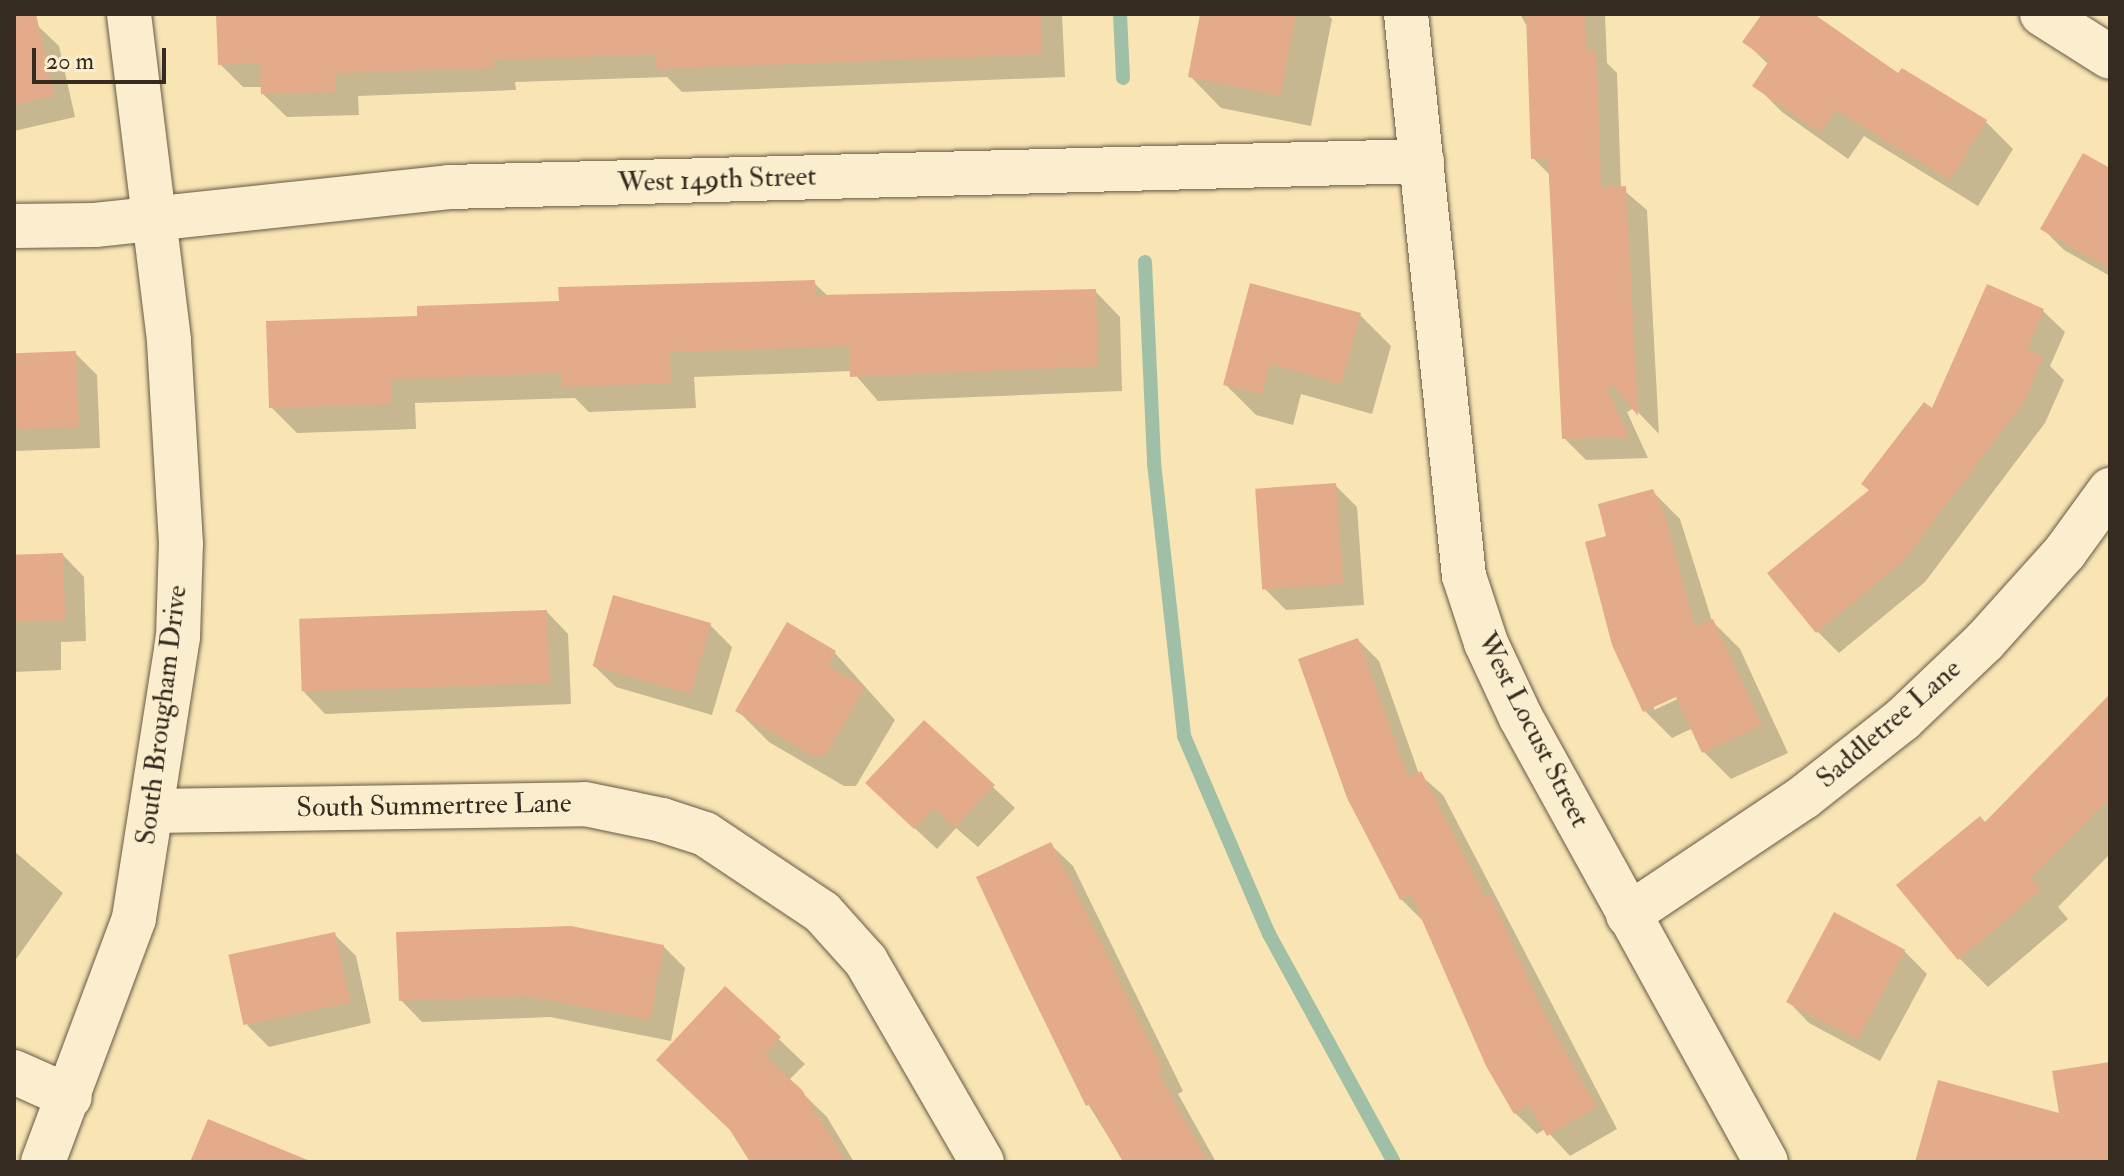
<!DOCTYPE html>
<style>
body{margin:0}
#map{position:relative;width:2124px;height:1176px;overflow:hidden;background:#f9e5b4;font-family:"IM FELL Double Pica",serif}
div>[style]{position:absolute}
.shadow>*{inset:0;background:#0003}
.stream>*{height:14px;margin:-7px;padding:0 7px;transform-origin:7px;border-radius:7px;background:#9fc0a7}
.building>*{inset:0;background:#e4ab8a;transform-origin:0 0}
.roads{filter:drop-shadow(0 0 2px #665a45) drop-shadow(0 0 2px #665a45)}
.street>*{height:44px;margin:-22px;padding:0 22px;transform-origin:22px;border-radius:22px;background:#fbeece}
.secondary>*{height:44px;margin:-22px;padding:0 22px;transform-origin:22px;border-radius:22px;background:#fbeece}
span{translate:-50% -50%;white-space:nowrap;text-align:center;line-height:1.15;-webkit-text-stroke:7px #fbeece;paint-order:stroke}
.street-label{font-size:28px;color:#352b20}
.frame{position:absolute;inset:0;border:16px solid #352b20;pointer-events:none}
.scale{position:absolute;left:32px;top:48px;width:134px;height:36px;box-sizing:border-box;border:4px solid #352b20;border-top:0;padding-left:10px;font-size:24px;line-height:28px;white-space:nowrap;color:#352b20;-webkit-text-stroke:6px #fbeece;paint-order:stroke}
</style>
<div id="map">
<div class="shadow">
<i style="clip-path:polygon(218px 14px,1062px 14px,1065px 77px,682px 92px,667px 77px,515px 82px,516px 90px,358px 96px,359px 115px,287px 117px,263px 94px,263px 87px,243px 87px,220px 64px)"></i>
<i style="clip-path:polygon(1202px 14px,1327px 14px,1332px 19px,1311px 126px,1221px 108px,1190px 76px)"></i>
<i style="clip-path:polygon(1520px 14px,1605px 14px,1607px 63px,1617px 73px,1621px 188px,1647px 210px,1659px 434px,1634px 408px,1627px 412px,1648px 458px,1586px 460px,1564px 438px,1551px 176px,1533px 158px,1529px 30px)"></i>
<i style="clip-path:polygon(1764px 14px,1811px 14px,1898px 76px,1902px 70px,1986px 122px,2013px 149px,1978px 206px,1864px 136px,1848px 159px,1782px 112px,1755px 85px,1769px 65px,1745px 42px)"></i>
<i style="clip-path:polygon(37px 25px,59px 46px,75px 117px,14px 131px,14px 30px)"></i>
<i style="clip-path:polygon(2110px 171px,2110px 276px,2064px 250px,2042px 228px)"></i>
<i style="clip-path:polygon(814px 283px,829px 297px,1095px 291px,1120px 317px,1122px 391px,878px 401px,852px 371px,694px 377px,696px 408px,589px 412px,575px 398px,415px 403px,416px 429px,297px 433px,271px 407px,419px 318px)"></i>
<i style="clip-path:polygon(1988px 286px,2043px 311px,2065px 332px,2050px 366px,2064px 380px,2045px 423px,1925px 582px,1839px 653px,1817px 631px,1871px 491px,1933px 411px)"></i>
<i style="clip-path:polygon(1360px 315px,1391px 346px,1372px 414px,1301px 394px,1293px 425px,1256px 415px,1225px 384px)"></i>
<i style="clip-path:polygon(75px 353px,97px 375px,100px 448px,14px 451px,14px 355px)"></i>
<i style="clip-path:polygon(1335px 485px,1357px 507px,1364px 605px,1286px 610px,1265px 589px)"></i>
<i style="clip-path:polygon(evenodd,1652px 491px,1680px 519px,1712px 621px,1740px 649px,1788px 753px,1731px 779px,1704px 752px,1693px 728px,1672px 738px,1645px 711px,1609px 537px,1652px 491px,1684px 691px,1686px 695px,1654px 710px,1654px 705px,1684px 691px)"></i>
<i style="clip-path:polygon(63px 555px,84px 577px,86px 641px,61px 642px,61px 670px,14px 672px,14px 556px)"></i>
<i style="clip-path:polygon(547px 612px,568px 634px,571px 704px,325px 714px,304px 692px)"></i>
<i style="clip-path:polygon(710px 625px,732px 647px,712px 715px,616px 687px,594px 666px)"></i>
<i style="clip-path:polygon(788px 625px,835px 653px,895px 720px,856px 786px,844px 786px,769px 742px,738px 711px)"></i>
<i style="clip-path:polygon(1358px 640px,1379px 661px,1419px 774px,1443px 795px,1617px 1129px,1570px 1156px,1545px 1129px,1537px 1134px,1515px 1113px,1423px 921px,1401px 899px)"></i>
<i style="clip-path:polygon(2110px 697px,2110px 854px,2058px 907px,2068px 919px,1988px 987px,1959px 958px,1985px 825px)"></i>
<i style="clip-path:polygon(924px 722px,1015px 808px,978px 847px,956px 828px,937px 849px,889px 804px)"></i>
<i style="clip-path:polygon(1051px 845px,1073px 866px,1183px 1091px,1178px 1094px,1216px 1162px,1124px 1162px,1088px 1104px)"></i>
<i style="clip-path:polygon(14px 851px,63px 893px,14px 962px)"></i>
<i style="clip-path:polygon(1835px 915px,1905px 952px,1927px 974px,1880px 1061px,1809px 1023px,1788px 1001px)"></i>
<i style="clip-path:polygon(334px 934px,356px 956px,371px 1023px,269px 1047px,247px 1025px)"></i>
<i style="clip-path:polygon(663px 946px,685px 968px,671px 1041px,550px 1017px,422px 1022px,401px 1000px)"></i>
<i style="clip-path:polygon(725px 988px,805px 1064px,789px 1080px,827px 1117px,854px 1162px,752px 1162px)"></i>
</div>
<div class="stream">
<i style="left:1120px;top:14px;width:64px;rotate:87.3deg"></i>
<i style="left:1145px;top:262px;width:201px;rotate:87.4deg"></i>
<i style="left:1154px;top:463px;width:275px;rotate:83.7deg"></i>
<i style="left:1184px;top:736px;width:215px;rotate:66.8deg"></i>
<i style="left:1269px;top:934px;width:260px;rotate:61.3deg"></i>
</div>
<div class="building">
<i style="clip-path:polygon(14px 14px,36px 14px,54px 96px,14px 105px)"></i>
<i style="clip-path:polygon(216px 14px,1041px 14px,1042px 54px,657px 69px,656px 54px,493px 60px,493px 68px,335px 73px,336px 92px,261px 94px,260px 63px,218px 65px)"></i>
<i style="clip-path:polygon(1200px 14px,1296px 14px,1280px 96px,1188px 77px)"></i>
<i style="clip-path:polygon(1526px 14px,1585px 14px,1587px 50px,1596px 49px,1601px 187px,1626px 186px,1638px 416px,1614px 386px,1607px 390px,1629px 437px,1562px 439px,1548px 158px,1531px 159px)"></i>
<i style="clip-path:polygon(1762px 14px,1814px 14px,1898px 73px,1902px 68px,1987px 120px,1950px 180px,1836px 110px,1820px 133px,1752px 86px,1769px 61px,1742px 42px)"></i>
<i style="clip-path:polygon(2083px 153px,2110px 168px,2110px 269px,2040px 229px)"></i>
<i style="clip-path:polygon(815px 280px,816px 295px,1096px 289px,1098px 366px,850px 377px,849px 346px,670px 352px,671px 383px,562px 387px,561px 373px,391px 379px,392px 404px,269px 408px,266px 321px,417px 316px,417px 306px,559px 301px,558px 287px)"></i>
<i style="clip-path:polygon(1250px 283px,1361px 313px,1341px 384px,1270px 364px,1262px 394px,1223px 385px)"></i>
<i style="clip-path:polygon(1987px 284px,2044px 309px,2027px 350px,2043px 357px,2024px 402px,1904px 560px,1816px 633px,1767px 573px,1869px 490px,1861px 484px,1924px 402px,1932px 408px)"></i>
<i style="left:76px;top:351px;width:76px;height:62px;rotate:88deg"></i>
<i style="left:1336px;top:483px;width:101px;height:81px;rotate:86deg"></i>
<i style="clip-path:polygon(1653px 489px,1665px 516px,1695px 627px,1713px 619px,1762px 725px,1702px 753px,1676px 697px,1643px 712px,1612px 645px,1585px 542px,1606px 536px,1598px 504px)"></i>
<i style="left:63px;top:553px;width:67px;height:49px;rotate:88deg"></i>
<i style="left:613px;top:595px;width:102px;height:74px;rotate:16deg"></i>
<i style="left:547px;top:610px;width:73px;height:248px;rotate:88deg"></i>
<i style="clip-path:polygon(787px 622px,836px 651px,828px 666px,865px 687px,825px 755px,811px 755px,735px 711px)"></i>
<i style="clip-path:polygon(1358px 638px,1408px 778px,1421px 771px,1486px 898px,1491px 896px,1546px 1018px,1597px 1107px,1547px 1136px,1529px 1105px,1514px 1114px,1486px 1066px,1411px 895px,1400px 900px,1347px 798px,1298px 659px)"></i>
<i style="clip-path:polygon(2110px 694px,2110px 797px,2031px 878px,2041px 890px,1958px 960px,1896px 885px,1980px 816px,1985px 822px)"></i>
<i style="clip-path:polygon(924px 720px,995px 785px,955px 827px,934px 808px,914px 829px,865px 783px)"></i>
<i style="clip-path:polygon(1051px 842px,1163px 1069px,1158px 1072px,1208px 1162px,1123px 1162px,1090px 1104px,1086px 1106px,1019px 969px,976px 877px)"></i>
<i style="left:1834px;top:912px;width:81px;height:102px;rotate:28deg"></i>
<i style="clip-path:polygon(571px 926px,664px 945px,650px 1020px,527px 996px,399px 1001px,396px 932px)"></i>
<i style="left:335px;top:932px;width:72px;height:109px;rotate:78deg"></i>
<i style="clip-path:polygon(725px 986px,781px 1037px,764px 1055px,802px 1090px,846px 1162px,750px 1162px,730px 1130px,656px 1060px)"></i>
<i style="clip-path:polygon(2110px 1062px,2110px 1162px,1915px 1162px,1938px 1080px,2059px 1113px,2052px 1071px)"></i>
<i style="clip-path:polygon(208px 1119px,310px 1161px,310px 1162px,190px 1162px)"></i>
</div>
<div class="roads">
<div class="street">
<i style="left:1406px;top:14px;width:565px;rotate:84.11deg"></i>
<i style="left:1464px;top:576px;width:71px;rotate:71.8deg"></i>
<i style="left:1486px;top:643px;width:81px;rotate:65deg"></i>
<i style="left:1520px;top:716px;width:509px;rotate:61.12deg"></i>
<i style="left:2042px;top:14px;width:80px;rotate:32.3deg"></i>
<i style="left:14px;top:226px;width:81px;rotate:-0.7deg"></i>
<i style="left:95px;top:225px;width:356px;rotate:-6.1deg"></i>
<i style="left:449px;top:187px;width:973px;rotate:-1.53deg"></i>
<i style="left:153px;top:811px;width:432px;rotate:-0.9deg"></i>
<i style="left:585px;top:804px;width:79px;rotate:11.7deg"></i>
<i style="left:662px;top:820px;width:45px;rotate:18deg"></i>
<i style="left:705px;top:834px;width:141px;rotate:33.7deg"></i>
<i style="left:822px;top:912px;width:66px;rotate:48.1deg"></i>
<i style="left:866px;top:961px;width:232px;rotate:60deg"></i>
<i style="left:1628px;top:915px;width:212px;rotate:-33.8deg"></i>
<i style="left:1804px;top:797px;width:125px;rotate:-38.2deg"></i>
<i style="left:1902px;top:720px;width:115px;rotate:-43.6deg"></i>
<i style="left:1985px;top:641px;width:120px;rotate:-48deg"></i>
<i style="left:2065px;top:552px;width:77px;rotate:-54deg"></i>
<i style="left:14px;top:1072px;width:61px;rotate:24.1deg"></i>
</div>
<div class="secondary">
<i style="left:43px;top:1162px;width:260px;rotate:-69.5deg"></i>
<i style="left:134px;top:918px;width:284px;rotate:-81.1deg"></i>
<i style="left:178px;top:637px;width:93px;rotate:-88.2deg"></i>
<i style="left:181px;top:544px;width:204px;rotate:-93.4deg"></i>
<i style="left:169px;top:340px;width:328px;rotate:-97deg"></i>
</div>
</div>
<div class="street-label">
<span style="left:717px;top:180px;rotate:-2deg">West 149th Street</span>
<span style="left:162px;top:715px;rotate:-83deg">South Brougham Drive</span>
<span style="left:1889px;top:724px;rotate:-41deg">Saddletree Lane</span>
<span style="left:1533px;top:730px;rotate:63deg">West Locust Street</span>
<span style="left:434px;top:806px;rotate:-1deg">South Summertree Lane</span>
</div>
<div class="frame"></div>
<div class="scale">20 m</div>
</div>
